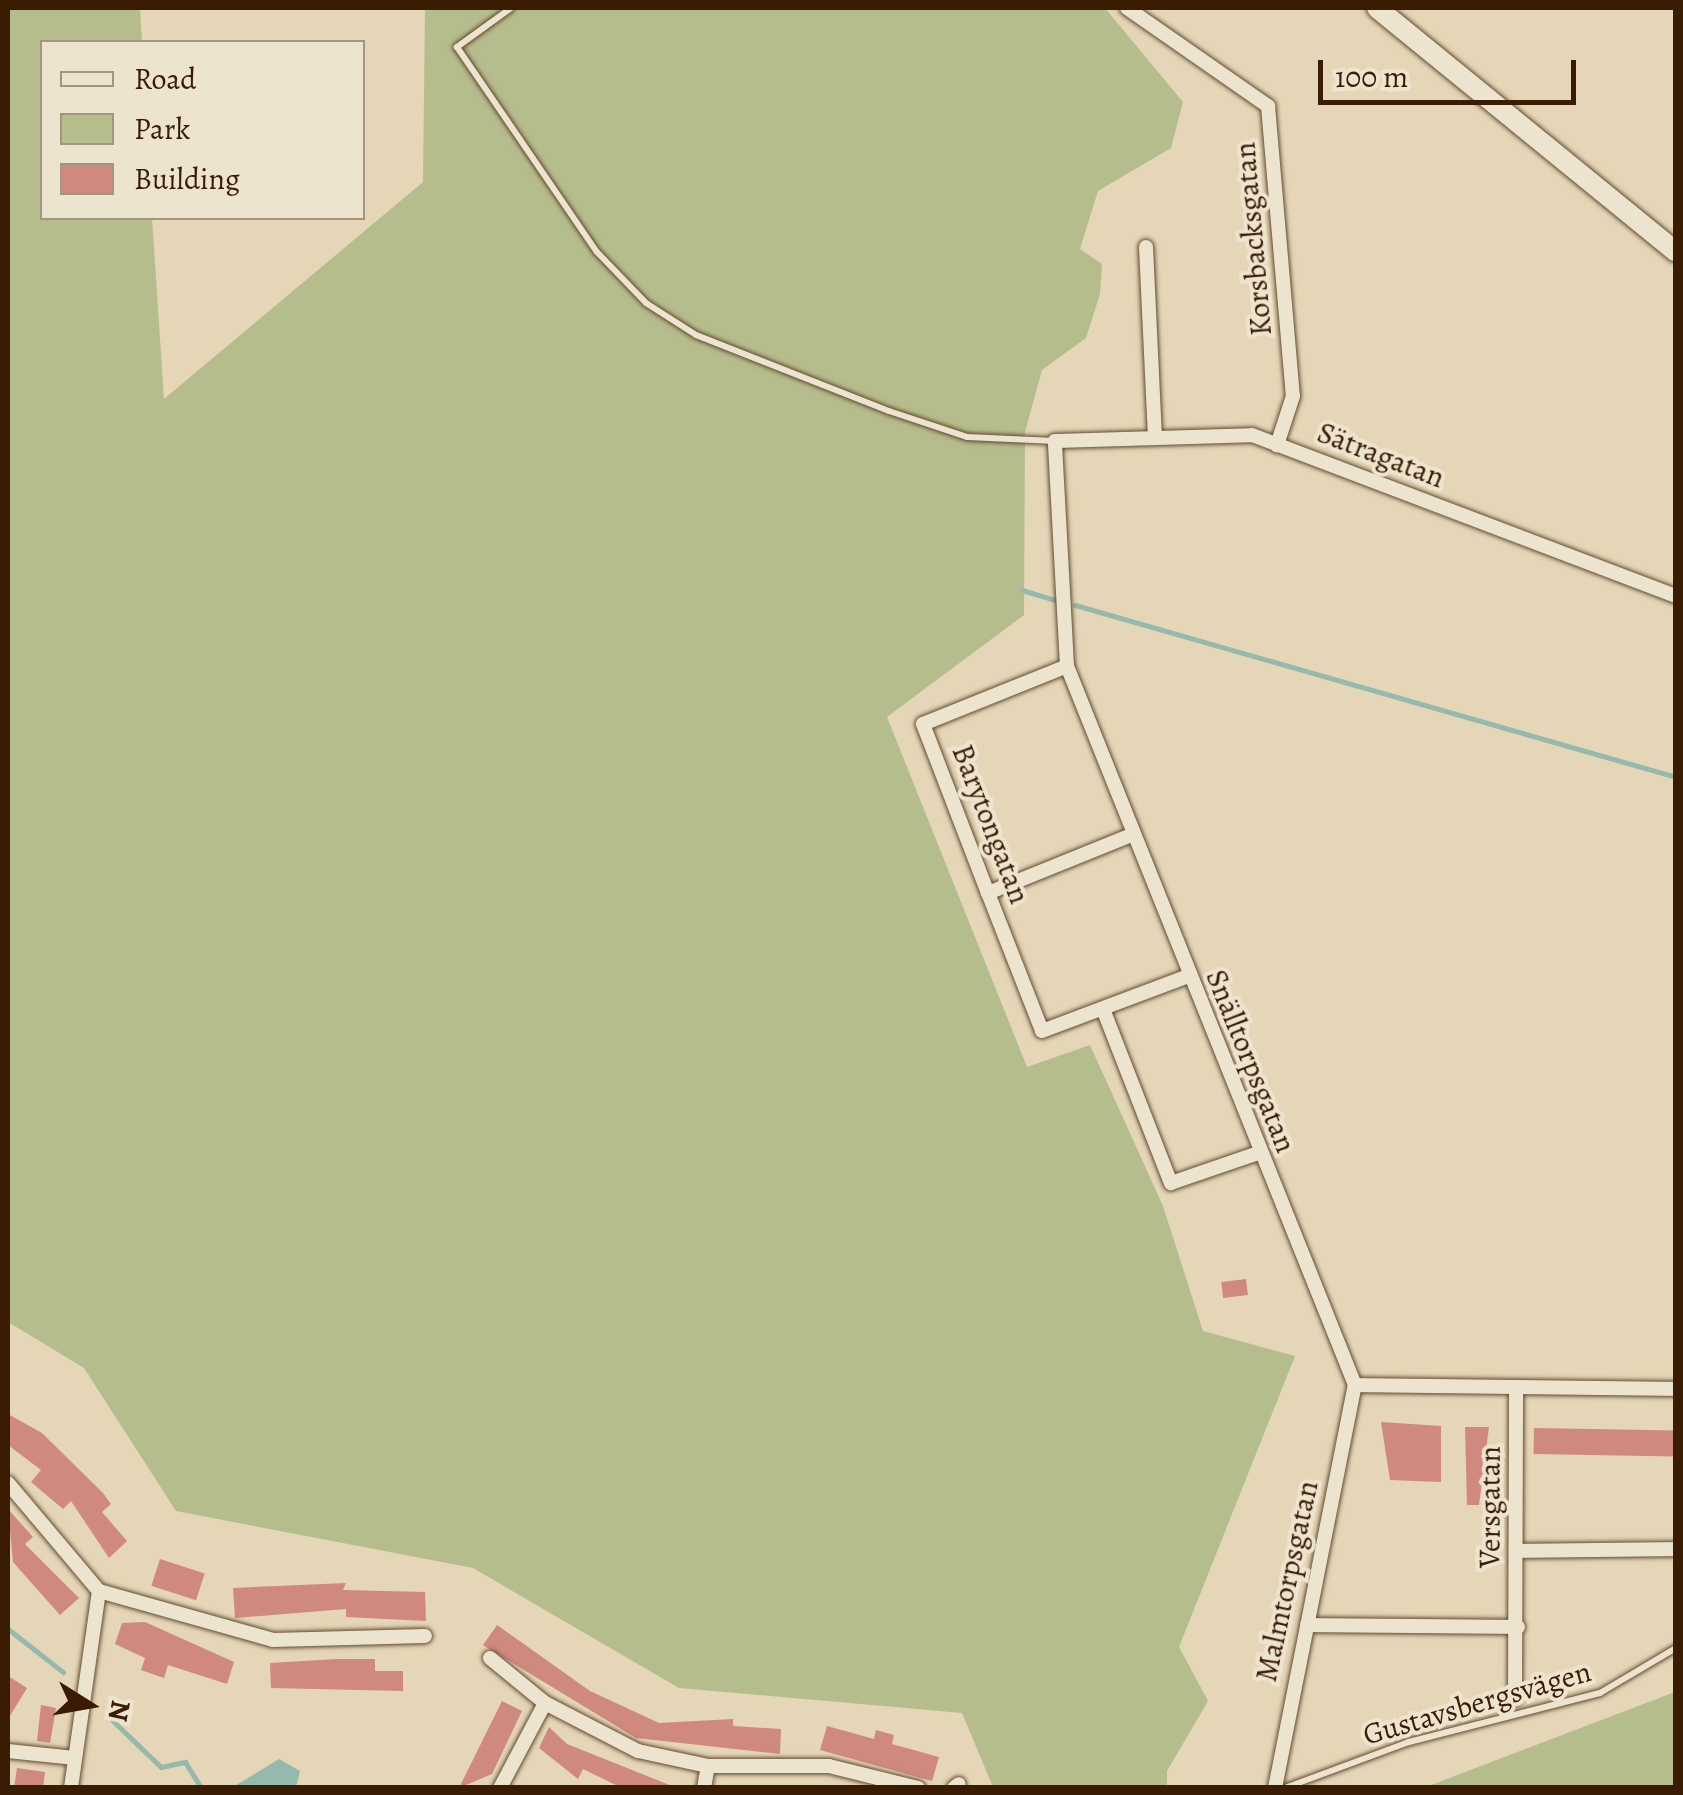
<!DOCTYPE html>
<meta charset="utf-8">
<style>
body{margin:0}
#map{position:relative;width:1683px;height:1795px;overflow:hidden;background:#e4d6b6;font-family:Alegreya,serif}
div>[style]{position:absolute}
.green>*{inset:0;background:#b6bd8c}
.water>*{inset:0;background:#95b9ac}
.stream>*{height:5px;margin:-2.5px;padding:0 2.5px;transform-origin:2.5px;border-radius:2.5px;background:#95b9ac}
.building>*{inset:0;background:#cf897e;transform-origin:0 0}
.roads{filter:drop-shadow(0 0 2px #644a30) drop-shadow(0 0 2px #644a30)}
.service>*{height:6px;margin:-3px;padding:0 3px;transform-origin:3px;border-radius:3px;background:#ede4d0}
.minor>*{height:14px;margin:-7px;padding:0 7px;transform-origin:7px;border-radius:7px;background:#ede4d0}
.secondary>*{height:20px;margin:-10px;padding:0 10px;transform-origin:10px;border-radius:10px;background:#ede4d0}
span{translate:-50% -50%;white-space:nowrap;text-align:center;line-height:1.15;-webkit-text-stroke:8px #ede4d0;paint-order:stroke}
.street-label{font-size:30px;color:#3a1c03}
.frame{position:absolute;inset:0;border:10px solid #3a1c03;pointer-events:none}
.legend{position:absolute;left:40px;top:40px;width:325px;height:180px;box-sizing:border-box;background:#ede4d0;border:2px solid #a5947e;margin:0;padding:12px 18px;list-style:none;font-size:30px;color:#3a1c03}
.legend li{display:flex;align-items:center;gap:20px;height:50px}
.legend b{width:50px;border:2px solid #a5947e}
.north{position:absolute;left:40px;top:1655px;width:100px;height:100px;-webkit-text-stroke:8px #ede4d0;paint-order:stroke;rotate:101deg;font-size:28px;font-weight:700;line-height:40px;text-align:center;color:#3a1c03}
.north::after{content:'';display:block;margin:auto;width:35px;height:45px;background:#3a1c03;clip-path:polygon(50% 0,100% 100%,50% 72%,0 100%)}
.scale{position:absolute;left:1318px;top:60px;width:258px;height:45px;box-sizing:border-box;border:5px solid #3a1c03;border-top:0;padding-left:12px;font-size:30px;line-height:35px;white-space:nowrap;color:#3a1c03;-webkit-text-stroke:8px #ede4d0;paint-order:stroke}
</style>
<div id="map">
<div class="green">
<i style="clip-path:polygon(8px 8px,140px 8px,142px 42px,42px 42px,42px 218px,152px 218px,164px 399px,423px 182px,425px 8px,1105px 8px,1183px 102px,1171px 148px,1098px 191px,1080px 249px,1102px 264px,1100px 294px,1086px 338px,1042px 370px,1025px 432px,1024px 615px,887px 717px,1027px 1067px,1090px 1045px,1163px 1206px,1203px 1331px,1295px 1356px,1179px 1647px,1208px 1701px,1167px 1771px,1167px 1787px,993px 1787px,962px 1713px,679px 1688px,473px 1568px,176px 1511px,84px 1368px,8px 1322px)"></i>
<i style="clip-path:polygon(1675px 1692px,1675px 1787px,1426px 1787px)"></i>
</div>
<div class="water">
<i style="clip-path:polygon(279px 1759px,300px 1771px,296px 1787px,233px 1787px)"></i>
</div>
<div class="stream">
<i style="left:1022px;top:590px;width:42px;rotate:16.7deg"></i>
<i style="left:1075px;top:605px;width:625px;rotate:15.97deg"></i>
<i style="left:8px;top:1629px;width:70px;rotate:38deg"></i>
<i style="left:113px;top:1721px;width:66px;rotate:43.8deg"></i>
<i style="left:161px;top:1767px;width:25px;rotate:-12deg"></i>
<i style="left:185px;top:1762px;width:31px;rotate:58deg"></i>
</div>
<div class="building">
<i style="left:1246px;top:1279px;width:16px;height:25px;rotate:83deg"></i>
<i style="clip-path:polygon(8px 1414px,42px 1433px,103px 1493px,111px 1504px,102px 1512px,127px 1541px,109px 1558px,71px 1501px,63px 1509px,31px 1482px,41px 1470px,8px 1445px)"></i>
<i style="clip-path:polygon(1381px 1422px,1441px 1426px,1441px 1482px,1390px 1480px)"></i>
<i style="clip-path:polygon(1465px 1427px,1489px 1427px,1479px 1505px,1467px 1505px)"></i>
<i style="left:1534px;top:1428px;width:142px;height:26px;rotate:1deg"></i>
<i style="clip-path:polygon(8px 1509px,33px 1537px,25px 1544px,79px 1598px,60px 1615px,13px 1562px)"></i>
<i style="left:160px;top:1559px;width:47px;height:28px;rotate:18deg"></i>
<i style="clip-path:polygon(346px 1583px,343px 1590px,425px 1592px,426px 1621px,346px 1617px,346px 1609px,235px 1618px,233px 1588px)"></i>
<i style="clip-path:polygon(145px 1622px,234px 1662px,227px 1684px,168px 1665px,164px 1678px,141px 1670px,145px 1658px,115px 1644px,122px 1623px)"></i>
<i style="clip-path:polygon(497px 1625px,590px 1691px,659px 1723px,733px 1719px,733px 1726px,781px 1729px,780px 1754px,636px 1738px,483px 1645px)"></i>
<i style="clip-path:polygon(337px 1659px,375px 1659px,375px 1671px,403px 1671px,403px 1691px,271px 1688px,270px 1663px)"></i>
<i style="clip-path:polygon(8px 1676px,27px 1688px,8px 1719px)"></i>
<i style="clip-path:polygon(502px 1701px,522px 1711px,492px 1774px,459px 1788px)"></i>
<i style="clip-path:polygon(41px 1705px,56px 1708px,50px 1743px,37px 1741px)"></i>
<i style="clip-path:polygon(827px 1726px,874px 1739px,876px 1730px,894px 1735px,892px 1744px,939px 1757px,932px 1781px,820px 1750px)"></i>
<i style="clip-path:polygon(549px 1727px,567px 1744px,677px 1788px,622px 1788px,583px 1769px,578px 1779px,539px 1748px)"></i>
<i style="clip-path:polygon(17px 1768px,45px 1772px,43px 1788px,14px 1788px)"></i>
</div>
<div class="roads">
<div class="service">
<i style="left:511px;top:8px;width:67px;rotate:144.2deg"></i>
<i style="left:457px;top:47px;width:248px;rotate:55.7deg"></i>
<i style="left:597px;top:252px;width:71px;rotate:46.1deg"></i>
<i style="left:646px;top:303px;width:59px;rotate:32.6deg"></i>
<i style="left:696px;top:335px;width:207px;rotate:21.5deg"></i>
<i style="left:889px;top:411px;width:82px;rotate:18.4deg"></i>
<i style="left:967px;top:437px;width:88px;rotate:2.6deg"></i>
<i style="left:1285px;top:1788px;width:132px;rotate:-20.4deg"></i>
<i style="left:1409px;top:1742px;width:197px;rotate:-14.4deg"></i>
<i style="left:1600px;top:1693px;width:88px;rotate:-30.6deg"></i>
</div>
<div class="minor">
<i style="left:1127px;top:8px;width:172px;rotate:34.8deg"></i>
<i style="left:1268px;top:106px;width:291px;rotate:85.1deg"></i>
<i style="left:1293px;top:396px;width:52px;rotate:108.1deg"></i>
<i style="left:1146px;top:247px;width:190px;rotate:87.3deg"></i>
<i style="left:1067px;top:666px;width:155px;rotate:158.1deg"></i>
<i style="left:923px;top:724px;width:181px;rotate:69deg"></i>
<i style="left:988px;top:893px;width:148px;rotate:68.6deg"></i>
<i style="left:1042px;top:1031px;width:156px;rotate:-20.6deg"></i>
<i style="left:988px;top:893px;width:157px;rotate:-22deg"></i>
<i style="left:1103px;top:1009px;width:187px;rotate:68.7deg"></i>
<i style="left:1171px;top:1183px;width:92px;rotate:-19deg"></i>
<i style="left:1355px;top:1385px;width:775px;rotate:-111.83deg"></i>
<i style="left:1067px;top:666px;width:225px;rotate:-93.1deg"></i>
<i style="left:1055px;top:441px;width:197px;rotate:-1.7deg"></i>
<i style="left:1252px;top:435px;width:454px;rotate:20.8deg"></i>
<i style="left:1355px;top:1385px;width:321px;rotate:0.7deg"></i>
<i style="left:8px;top:1483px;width:141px;rotate:49.9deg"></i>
<i style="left:99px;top:1591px;width:199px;rotate:98.1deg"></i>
<i style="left:1517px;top:1551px;width:159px;rotate:-0.7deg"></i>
<i style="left:99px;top:1591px;width:181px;rotate:15.7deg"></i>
<i style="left:273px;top:1640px;width:152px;rotate:-1.5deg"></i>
<i style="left:1307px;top:1625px;width:211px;rotate:0.5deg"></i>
<i style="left:490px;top:1658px;width:71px;rotate:39.3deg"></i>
<i style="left:545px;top:1703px;width:105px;rotate:27.3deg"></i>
<i style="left:638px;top:1751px;width:72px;rotate:12.1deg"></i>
<i style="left:708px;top:1766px;width:121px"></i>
<i style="left:829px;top:1766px;width:92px;rotate:13.9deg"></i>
<i style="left:1515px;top:1698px;width:311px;rotate:-89.8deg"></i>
<i style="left:8px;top:1751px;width:67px;rotate:6deg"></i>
<i style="left:500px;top:1788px;width:96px;rotate:-62.1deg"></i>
<i style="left:704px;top:1788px;width:22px;rotate:-80deg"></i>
<i style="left:954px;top:1788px;width:6px;rotate:-39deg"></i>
<i style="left:1275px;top:1788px;width:411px;rotate:-78.8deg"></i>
</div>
<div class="secondary">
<i style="left:1377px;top:8px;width:386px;rotate:39.2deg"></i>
</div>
</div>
<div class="street-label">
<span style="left:1253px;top:239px;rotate:-95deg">Korsbacksgatan</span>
<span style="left:1381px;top:455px;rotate:21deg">Sätragatan</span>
<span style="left:991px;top:824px;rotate:69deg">Barytongatan</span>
<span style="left:1251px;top:1061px;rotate:68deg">Snälltorpsgatan</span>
<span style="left:1490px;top:1507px;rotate:-90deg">Versgatan</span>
<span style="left:1287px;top:1581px;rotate:-78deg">Malmtorpsgatan</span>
<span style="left:1477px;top:1703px;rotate:-16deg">Gustavsbergsvägen</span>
</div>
<div class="frame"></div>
<ul class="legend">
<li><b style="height:12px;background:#ede4d0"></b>Road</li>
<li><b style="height:28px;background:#b6bd8c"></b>Park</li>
<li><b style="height:28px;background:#cf897e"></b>Building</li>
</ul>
<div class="north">N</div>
<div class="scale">100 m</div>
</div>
